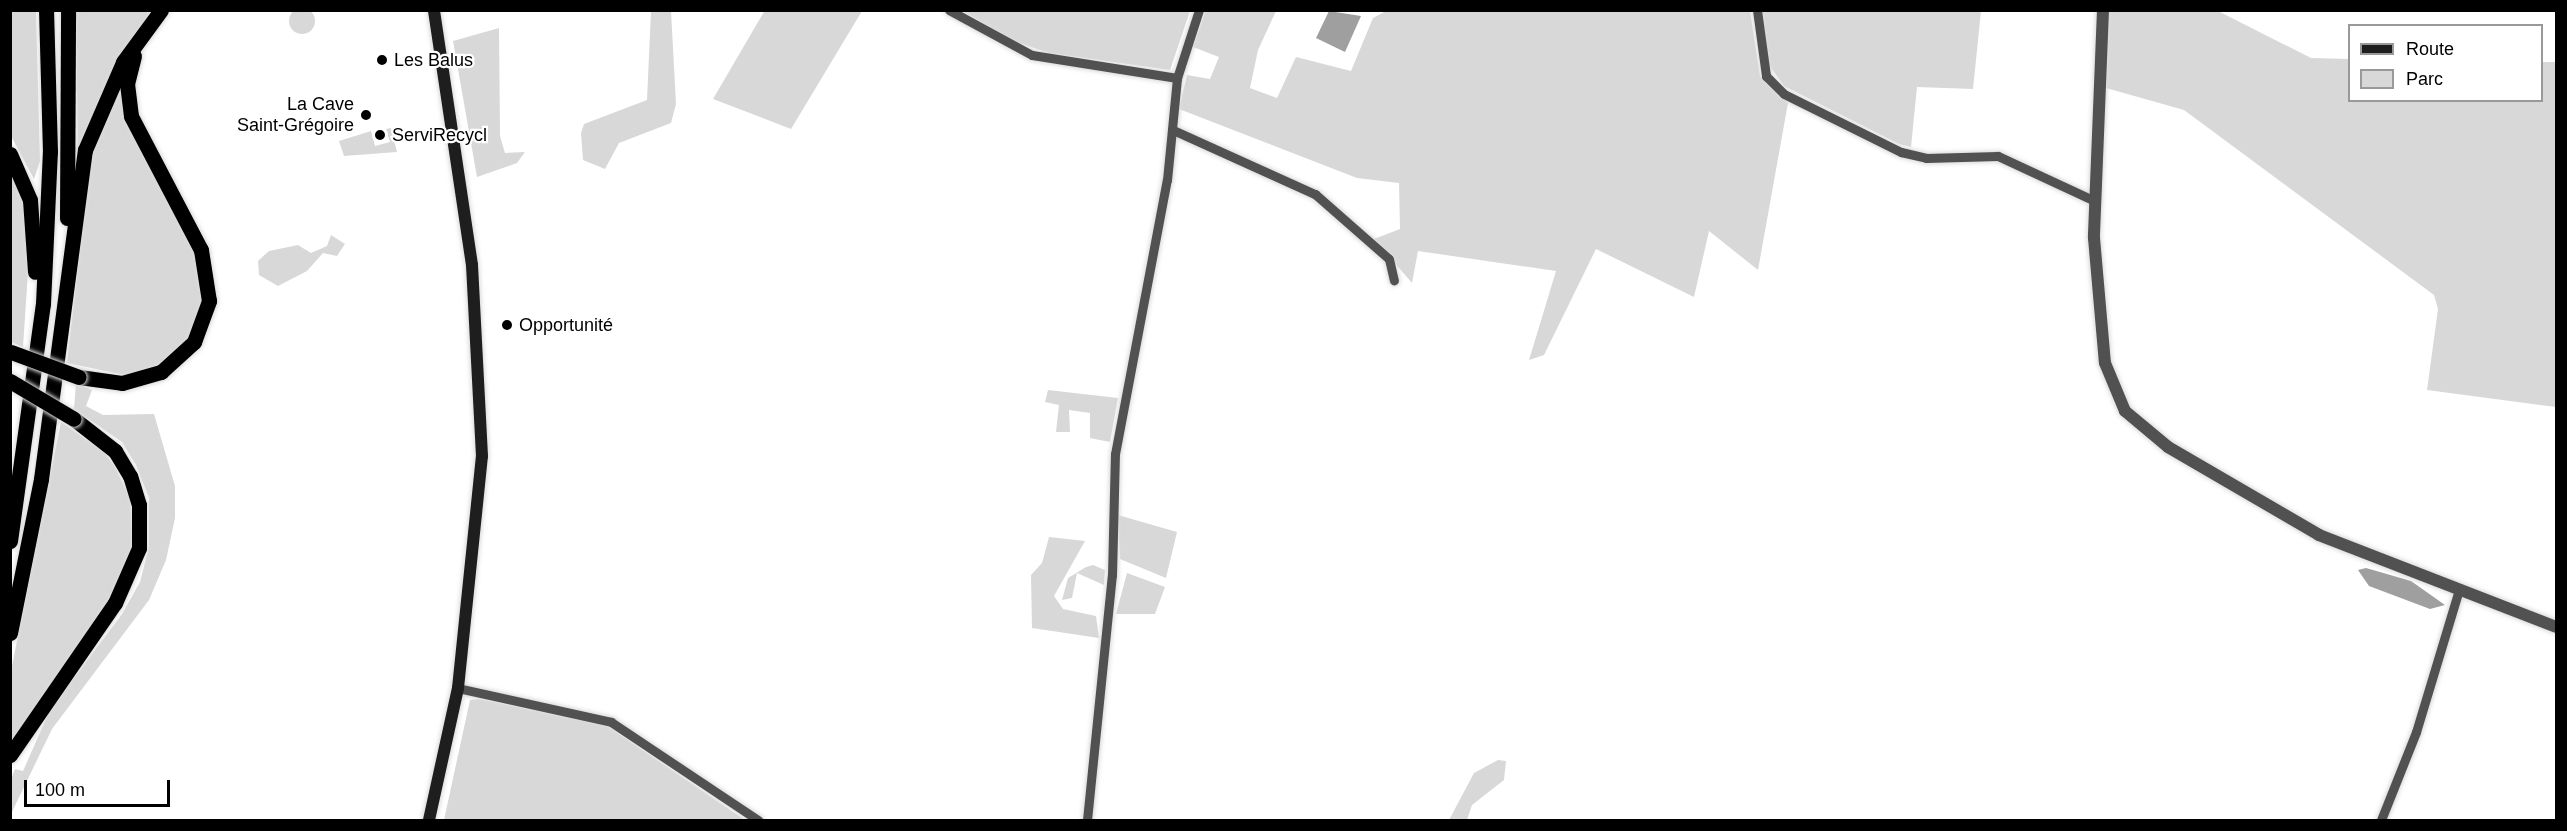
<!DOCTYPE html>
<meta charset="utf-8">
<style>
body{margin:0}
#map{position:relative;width:2567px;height:831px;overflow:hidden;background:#fff;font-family:Arial,sans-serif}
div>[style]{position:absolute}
.green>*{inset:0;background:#d8d8d8}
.round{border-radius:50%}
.water>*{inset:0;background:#9f9f9f}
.roads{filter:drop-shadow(0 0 2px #dbdbdb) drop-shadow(0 0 2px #dbdbdb)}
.minor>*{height:9px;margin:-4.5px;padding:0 4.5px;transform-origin:4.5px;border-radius:4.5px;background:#515151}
.tertiary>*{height:12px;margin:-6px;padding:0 6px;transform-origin:6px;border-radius:6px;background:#515151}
.secondary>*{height:12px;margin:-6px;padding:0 6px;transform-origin:6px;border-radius:6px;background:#1e1e1e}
.trunk>*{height:15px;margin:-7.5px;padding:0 7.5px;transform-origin:7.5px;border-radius:7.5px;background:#000}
.bridges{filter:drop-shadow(0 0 2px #dbdbdb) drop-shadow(0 0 2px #dbdbdb)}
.trunk-bridge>*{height:15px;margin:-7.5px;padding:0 7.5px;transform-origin:7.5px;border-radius:7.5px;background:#000}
.dots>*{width:16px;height:16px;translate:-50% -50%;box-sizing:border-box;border:3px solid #fff;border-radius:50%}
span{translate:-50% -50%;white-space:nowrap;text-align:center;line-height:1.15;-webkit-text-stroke:4.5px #fff;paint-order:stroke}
.poi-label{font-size:18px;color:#000}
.left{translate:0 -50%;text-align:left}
.right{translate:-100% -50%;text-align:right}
.frame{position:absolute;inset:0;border:12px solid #000;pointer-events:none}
.legend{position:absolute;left:2348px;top:24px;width:195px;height:78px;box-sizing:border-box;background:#fff;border:2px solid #999;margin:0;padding:8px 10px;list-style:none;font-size:18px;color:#000}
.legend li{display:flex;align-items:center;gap:12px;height:30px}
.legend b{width:30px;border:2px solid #999}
.scale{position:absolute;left:24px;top:780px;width:146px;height:27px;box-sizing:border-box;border:3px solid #000;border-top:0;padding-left:8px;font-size:18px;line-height:21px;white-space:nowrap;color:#000;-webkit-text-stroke:4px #fff;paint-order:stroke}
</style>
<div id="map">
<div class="green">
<i class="round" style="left:289px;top:8px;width:26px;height:26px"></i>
<i style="clip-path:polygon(765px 10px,862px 11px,791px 129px,713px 99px)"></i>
<i style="clip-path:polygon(1206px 10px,1276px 11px,1258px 50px,1250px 88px,1277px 98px,1296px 57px,1351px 71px,1373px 18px,1386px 11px,1750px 11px,1760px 76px,1788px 103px,1758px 270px,1709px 231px,1694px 297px,1596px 249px,1544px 355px,1529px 360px,1556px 271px,1418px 251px,1412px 283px,1374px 239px,1400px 229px,1399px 183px,1357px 178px,1179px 109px,1187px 75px,1210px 79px,1219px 57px,1193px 47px)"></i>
<i style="clip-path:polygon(10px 11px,36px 11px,40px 161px,34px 179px,11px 136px)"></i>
<i style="clip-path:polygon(76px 11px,150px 11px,100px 97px,78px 157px)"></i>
<i style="clip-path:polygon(651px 11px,671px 11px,676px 104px,671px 123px,619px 143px,605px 169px,583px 160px,581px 133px,584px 124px,647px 100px)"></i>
<i style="clip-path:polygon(963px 11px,1190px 11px,1170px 70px,1049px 53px,1014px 41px)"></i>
<i style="clip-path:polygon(1761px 11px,1981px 11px,1973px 89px,1917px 87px,1911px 147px,1899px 144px,1784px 86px,1769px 65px)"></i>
<i style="clip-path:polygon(2109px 11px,2218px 11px,2311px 58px,2349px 59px,2350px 100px,2542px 100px,2542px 62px,2556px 62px,2556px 407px,2427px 390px,2438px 309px,2434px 295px,2184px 110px,2106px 88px)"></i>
<i style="clip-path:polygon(499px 28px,500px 136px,505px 153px,525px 152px,517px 163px,477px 177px,453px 41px)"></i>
<i style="clip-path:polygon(120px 81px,193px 246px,202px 283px,201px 310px,186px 343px,160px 364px,130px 376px,67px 363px,92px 146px)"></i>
<i style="clip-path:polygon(391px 128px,397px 152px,344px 156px,339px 141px,371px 131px,375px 146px,390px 142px,386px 129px)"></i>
<i style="clip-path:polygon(11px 165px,23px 198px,29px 257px,23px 347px,11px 342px)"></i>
<i style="clip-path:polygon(331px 235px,345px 244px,337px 256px,323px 253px,307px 271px,278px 286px,259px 275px,258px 261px,269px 251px,298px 245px,311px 253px,327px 246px)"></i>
<i style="clip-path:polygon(76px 383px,92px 390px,86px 406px,103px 415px,154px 414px,175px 486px,175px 518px,166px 560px,149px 600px,52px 729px,11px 814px,11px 779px,15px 769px,23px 771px,50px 710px,122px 614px,140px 582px,149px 547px,149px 498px,136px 465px,122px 442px,74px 409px)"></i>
<i style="clip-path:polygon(1048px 390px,1118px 398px,1110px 442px,1090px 438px,1090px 413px,1069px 410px,1070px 432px,1056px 432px,1059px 405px,1045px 402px)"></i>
<i style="clip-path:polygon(61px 422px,104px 452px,115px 467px,130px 498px,132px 548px,121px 582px,11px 742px,11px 671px)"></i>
<i style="clip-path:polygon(1118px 515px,1177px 532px,1166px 578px,1120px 559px)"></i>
<i style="clip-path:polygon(1049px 537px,1085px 541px,1054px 596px,1063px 609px,1096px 616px,1099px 638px,1032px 628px,1031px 575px,1042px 563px)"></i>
<i style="clip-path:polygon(1093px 565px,1105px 570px,1104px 585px,1077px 573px,1072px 598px,1062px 600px,1068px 578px,1086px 567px)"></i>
<i style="clip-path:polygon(1127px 573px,1165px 587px,1155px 614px,1116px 614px)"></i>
<i style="clip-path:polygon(479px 699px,607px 726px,745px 820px,444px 820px,470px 700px)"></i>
<i style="clip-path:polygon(1498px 760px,1506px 761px,1504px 780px,1472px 805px,1467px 820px,1449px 820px,1474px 773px)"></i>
</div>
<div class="water">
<i style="clip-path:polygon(1329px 11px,1361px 16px,1345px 52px,1316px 38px)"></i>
<i style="clip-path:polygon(2366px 568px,2411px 581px,2445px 605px,2430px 609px,2369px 586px,2358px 570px)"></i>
</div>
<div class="roads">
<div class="minor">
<i style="left:949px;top:10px;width:94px;rotate:28.5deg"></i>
<i style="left:1032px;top:55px;width:147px;rotate:9deg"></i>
<i style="left:1757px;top:10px;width:67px;rotate:82.2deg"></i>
<i style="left:1766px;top:76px;width:25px;rotate:45deg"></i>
<i style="left:1784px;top:94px;width:131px;rotate:26.4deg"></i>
<i style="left:1901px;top:152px;width:26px;rotate:13deg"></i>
<i style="left:1926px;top:158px;width:72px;rotate:-1.6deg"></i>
<i style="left:1998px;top:156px;width:105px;rotate:24.9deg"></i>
<i style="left:1173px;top:130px;width:156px;rotate:24.3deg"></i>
<i style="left:1315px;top:194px;width:98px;rotate:41.3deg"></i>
<i style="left:1389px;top:259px;width:22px;rotate:77deg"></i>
<i style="left:458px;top:688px;width:157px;rotate:12.5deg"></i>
<i style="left:611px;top:722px;width:177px;rotate:33.7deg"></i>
<i style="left:1087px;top:820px;width:246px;rotate:-84.2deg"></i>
<i style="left:1112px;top:575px;width:121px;rotate:-88.6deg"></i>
<i style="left:1115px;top:454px;width:279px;rotate:-79.3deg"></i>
<i style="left:1167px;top:180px;width:102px;rotate:-84.4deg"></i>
<i style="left:1177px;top:78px;width:71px;rotate:-72.1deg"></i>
<i style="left:2381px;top:820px;width:95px;rotate:-68.3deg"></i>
<i style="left:2416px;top:732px;width:148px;rotate:-73.2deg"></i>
</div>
<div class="tertiary">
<i style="left:2103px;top:10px;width:228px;rotate:92.3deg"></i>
<i style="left:2094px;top:238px;width:125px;rotate:85deg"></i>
<i style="left:2105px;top:363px;width:52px;rotate:67.4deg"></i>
<i style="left:2125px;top:411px;width:56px;rotate:39.9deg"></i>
<i style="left:2168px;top:447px;width:175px;rotate:30.2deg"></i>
<i style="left:2319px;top:535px;width:254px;rotate:21.2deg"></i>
</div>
<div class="secondary">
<i style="left:429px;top:820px;width:135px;rotate:-77.6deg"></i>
<i style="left:458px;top:688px;width:233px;rotate:-84.1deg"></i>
<i style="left:482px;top:456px;width:191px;rotate:-93deg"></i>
<i style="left:472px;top:265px;width:258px;rotate:-98.5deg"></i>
</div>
<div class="trunk">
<i style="left:10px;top:154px;width:50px;rotate:66.5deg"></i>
<i style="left:30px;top:200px;width:72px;rotate:86deg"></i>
<i style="left:67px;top:218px;width:208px;rotate:-89.7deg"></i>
<i style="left:79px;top:377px;width:43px;rotate:7.9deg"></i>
<i style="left:122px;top:383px;width:41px;rotate:-15.8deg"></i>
<i style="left:161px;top:372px;width:45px;rotate:-42.3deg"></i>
<i style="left:194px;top:342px;width:44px;rotate:-69.9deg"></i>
<i style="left:209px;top:301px;width:52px;rotate:-98.9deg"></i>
<i style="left:201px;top:250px;width:151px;rotate:-117.6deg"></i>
<i style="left:131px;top:116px;width:32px;rotate:-97deg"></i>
<i style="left:127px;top:84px;width:29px;rotate:-76deg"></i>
<i style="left:10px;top:541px;width:239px;rotate:-82.1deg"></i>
<i style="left:43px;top:304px;width:152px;rotate:-87.4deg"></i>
<i style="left:50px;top:152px;width:142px;rotate:-91.6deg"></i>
<i style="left:10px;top:633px;width:157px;rotate:-78.6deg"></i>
<i style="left:41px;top:479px;width:332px;rotate:-82.4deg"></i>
<i style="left:85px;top:150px;width:96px;rotate:-66.6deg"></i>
<i style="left:123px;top:62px;width:64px;rotate:-53.8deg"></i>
<i style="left:10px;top:755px;width:185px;rotate:-55.4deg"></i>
<i style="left:115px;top:603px;width:60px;rotate:-66.4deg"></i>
<i style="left:139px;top:548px;width:43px;rotate:-90deg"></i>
<i style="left:139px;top:505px;width:30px;rotate:-107deg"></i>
<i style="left:130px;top:476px;width:29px;rotate:-121deg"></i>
<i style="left:115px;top:451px;width:52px;rotate:-142deg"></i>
</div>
</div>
<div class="bridges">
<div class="trunk-bridge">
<i style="left:11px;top:352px;width:72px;rotate:20.2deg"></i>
<i style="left:10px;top:381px;width:74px;rotate:30.7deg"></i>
</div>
</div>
<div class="dots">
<i style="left:382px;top:60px;background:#000"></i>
<i style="left:366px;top:115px;background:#000"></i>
<i style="left:380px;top:135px;background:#000"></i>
<i style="left:507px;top:325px;background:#000"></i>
</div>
<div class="poi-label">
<span class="left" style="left:394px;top:60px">Les Balus</span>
<span class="right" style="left:354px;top:115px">La Cave<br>Saint-Grégoire</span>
<span class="left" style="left:392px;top:135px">ServiRecycl</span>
<span class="left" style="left:519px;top:325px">Opportunité</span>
</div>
<div class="frame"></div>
<ul class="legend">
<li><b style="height:8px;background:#1e1e1e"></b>Route</li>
<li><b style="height:16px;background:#d8d8d8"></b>Parc</li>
</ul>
<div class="scale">100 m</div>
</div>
